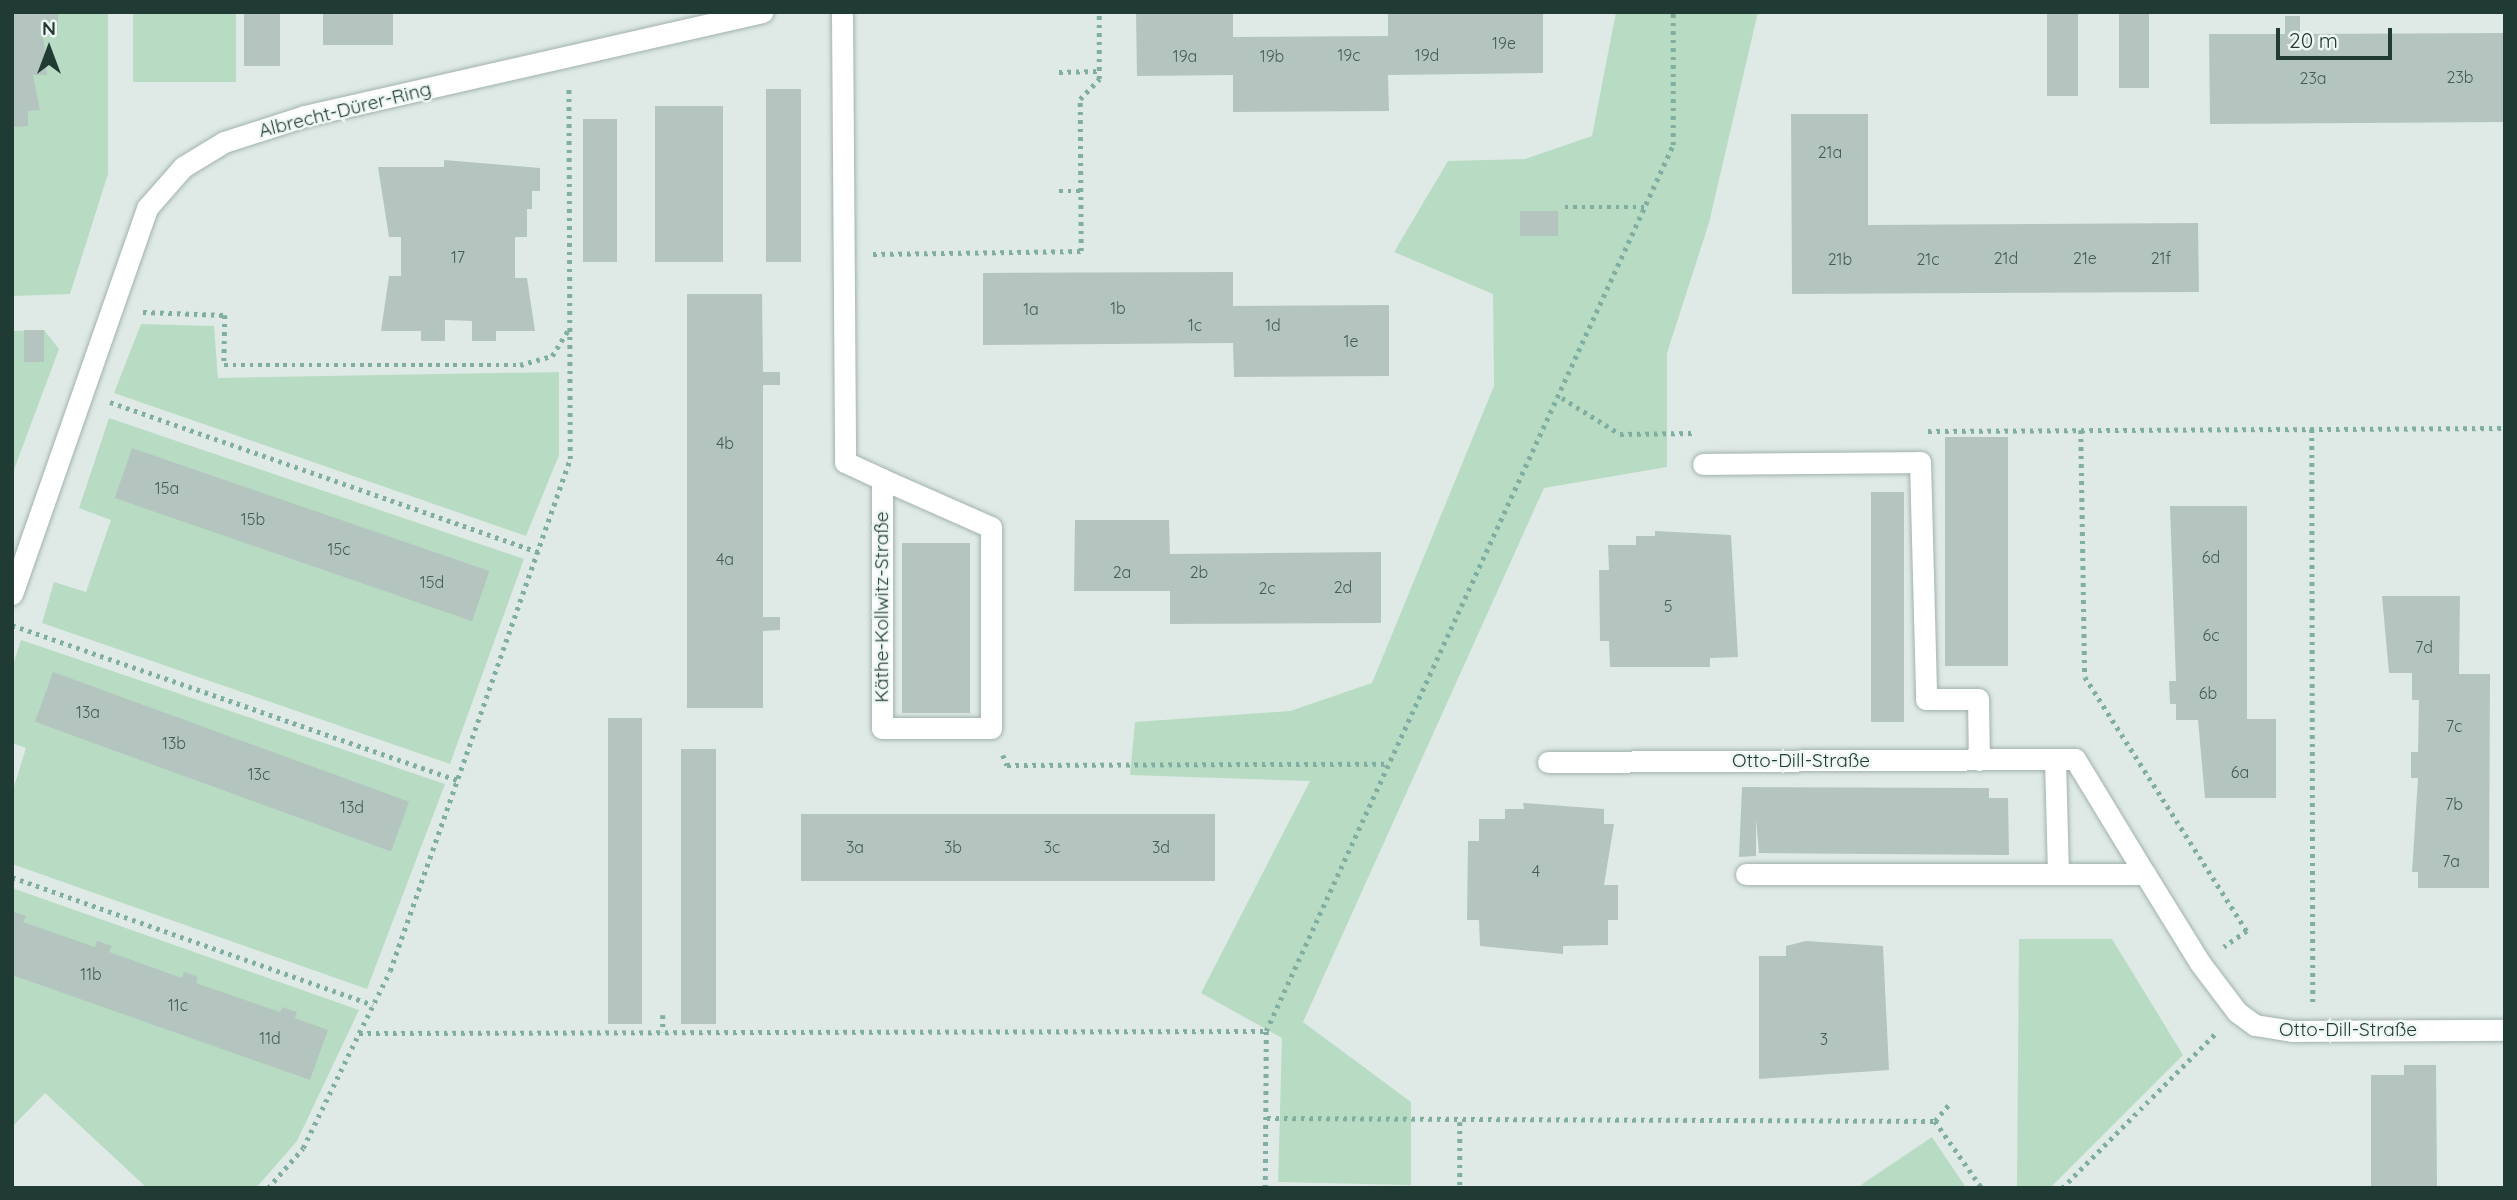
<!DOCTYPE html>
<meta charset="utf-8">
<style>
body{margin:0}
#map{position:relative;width:2517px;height:1200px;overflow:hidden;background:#dfeae6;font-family:Quicksand,sans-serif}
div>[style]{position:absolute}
.green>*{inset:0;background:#b8dcc3;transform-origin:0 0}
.building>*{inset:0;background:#b4c5bf;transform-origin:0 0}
.path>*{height:4.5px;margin-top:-2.25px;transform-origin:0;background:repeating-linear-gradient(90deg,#80aea1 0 3.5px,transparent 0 8.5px)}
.roads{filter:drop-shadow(0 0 2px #a2b2ad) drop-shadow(0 0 2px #a2b2ad)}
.lane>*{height:21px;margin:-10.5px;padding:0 10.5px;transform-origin:10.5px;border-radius:10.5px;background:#fff}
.street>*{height:21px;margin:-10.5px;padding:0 10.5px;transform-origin:10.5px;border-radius:10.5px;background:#fff}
span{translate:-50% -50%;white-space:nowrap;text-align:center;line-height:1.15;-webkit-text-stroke:5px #eff7f3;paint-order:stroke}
.number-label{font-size:16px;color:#455d57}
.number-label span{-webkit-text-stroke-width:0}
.street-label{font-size:19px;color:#203a34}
.frame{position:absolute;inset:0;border:14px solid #203a34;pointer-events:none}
.north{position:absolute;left:14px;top:14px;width:70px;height:70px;-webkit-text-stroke:5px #eff7f3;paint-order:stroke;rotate:0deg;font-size:19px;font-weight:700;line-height:28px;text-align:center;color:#203a34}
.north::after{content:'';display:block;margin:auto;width:24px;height:32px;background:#203a34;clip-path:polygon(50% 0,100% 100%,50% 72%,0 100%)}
.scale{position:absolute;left:2276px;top:28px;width:116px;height:32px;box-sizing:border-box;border:4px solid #203a34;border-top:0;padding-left:9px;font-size:21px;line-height:24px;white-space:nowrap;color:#203a34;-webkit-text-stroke:5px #eff7f3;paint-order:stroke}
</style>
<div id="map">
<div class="green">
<i style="clip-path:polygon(12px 12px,108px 12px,108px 174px,70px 294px,12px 296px)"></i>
<i style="left:133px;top:12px;width:103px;height:70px"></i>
<i style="clip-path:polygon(1616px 12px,1758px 12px,1709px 223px,1667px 353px,1667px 467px,1544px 488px,1303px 1022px,1411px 1102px,1411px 1185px,1278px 1182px,1282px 1038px,1201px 993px,1310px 781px,1130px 775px,1135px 722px,1290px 711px,1372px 683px,1494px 386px,1493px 294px,1394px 252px,1448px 161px,1525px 159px,1592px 136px)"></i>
<i style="clip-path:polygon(141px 324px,214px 326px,218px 378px,559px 372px,559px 455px,526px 536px,114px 393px)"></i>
<i style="clip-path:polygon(44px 330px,59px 349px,12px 475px,12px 331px)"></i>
<i style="clip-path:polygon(109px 418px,524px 559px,450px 764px,42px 623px,54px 582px,86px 592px,111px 520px,79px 508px)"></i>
<i style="clip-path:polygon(21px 640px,445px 784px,367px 989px,12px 864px,12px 793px,26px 748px,12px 743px,12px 668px)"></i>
<i style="clip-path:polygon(12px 888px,359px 1010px,297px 1141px,256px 1188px,147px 1188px,45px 1093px,12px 1127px)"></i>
<i style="clip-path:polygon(2019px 939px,2112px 939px,2183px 1055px,2050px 1188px,2017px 1188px)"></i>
<i style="left:1932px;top:1137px;width:62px;height:443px;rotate:56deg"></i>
</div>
<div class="building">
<i style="clip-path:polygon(12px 12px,58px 12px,58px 34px,43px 35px,47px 75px,33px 75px,40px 110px,28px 111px,28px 126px,12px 127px)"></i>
<i style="left:244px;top:12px;width:36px;height:54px"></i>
<i style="left:323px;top:12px;width:70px;height:33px"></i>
<i style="clip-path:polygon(1136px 12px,1233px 12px,1233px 37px,1388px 36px,1388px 12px,1543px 12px,1543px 73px,1388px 75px,1389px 111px,1233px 112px,1233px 75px,1137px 76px)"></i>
<i style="left:2047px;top:12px;width:31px;height:84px"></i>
<i style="left:2119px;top:12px;width:30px;height:76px"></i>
<i style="clip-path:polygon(2285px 16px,2300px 16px,2300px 34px,2505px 33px,2505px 122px,2210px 124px,2209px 34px,2285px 34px)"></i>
<i style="left:766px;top:89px;width:35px;height:173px"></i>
<i style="left:723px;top:106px;width:156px;height:68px;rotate:90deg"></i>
<i style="clip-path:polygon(1791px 114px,1868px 114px,1868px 225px,2198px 223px,2199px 292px,1792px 294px)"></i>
<i style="left:583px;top:119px;width:34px;height:143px"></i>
<i style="clip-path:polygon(444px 160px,540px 168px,540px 191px,532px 191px,532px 209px,527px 209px,527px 237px,515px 237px,515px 278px,527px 278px,535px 331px,496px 331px,496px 341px,472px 341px,472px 321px,445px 320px,445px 341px,421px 341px,421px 331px,381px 331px,389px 276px,401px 276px,401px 237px,389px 237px,378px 167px,444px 167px)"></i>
<i style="left:1520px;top:211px;width:38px;height:25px"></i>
<i style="clip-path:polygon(1233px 272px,1233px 306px,1389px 305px,1389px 376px,1234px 377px,1233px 343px,983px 345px,983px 273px)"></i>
<i style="clip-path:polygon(687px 294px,762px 294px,763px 372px,780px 372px,780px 385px,763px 385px,763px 617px,780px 617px,780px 630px,763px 631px,763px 708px,687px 708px)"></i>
<i style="left:24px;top:330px;width:20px;height:32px"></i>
<i style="left:1945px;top:437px;width:63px;height:229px"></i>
<i style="left:132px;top:448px;width:378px;height:53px;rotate:19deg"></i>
<i style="left:1871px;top:492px;width:33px;height:230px"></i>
<i style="clip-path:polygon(2170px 506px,2247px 506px,2247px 719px,2276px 719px,2276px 798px,2205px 798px,2198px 720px,2176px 720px,2176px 704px,2170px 704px,2169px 681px,2176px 681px)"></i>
<i style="clip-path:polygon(1075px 520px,1169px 520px,1170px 554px,1381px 552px,1381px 623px,1170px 624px,1170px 591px,1074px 591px)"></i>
<i style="clip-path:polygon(1655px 531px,1731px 535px,1738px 657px,1710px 658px,1710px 667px,1610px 667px,1609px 641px,1600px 641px,1599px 570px,1609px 570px,1608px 545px,1636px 545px,1636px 536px,1655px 536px)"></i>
<i style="left:902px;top:543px;width:68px;height:170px"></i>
<i style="clip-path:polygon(2382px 596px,2460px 596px,2459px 674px,2490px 674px,2489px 888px,2418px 888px,2418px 872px,2412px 872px,2418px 778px,2411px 778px,2411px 752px,2418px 752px,2419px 700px,2412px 700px,2412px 673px,2389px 673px)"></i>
<i style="left:53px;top:672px;width:379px;height:53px;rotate:20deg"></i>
<i style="left:608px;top:718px;width:34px;height:306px"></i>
<i style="left:681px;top:749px;width:35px;height:275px"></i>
<i style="clip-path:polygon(1742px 787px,1989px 788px,1989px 798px,2008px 798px,2009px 855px,1759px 853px,1756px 819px,1756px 856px,1739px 857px)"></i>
<i style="clip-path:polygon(1523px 803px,1604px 809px,1604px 824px,1614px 824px,1604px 885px,1618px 885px,1618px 920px,1608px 920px,1608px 945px,1563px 946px,1563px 954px,1480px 946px,1479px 920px,1467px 920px,1468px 841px,1479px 841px,1479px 819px,1505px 819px,1505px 809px,1524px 809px)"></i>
<i style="left:801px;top:814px;width:414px;height:67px"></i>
<i style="clip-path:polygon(12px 911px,26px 916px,23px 922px,95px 947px,97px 941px,112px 946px,109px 952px,182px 978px,184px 972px,198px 977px,196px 983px,280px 1012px,282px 1007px,297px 1012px,295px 1018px,328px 1030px,310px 1080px,12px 975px)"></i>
<i style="clip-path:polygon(1806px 941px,1883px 946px,1889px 1070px,1759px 1079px,1759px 956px,1786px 956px,1786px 946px)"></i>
<i style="clip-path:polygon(2404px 1065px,2436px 1065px,2437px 1188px,2371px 1188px,2371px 1075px,2404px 1075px)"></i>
</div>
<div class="path">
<i style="left:1059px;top:72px;width:40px;rotate:-1.4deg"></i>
<i style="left:1059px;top:191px;width:22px"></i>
<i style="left:1565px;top:207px;width:79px"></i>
<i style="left:873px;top:254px;width:208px;rotate:-0.8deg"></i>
<i style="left:1081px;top:251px;width:152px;rotate:-90.4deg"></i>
<i style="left:1080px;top:99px;width:28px;rotate:-46deg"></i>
<i style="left:1099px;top:79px;width:67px;rotate:-90deg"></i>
<i style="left:143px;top:312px;width:82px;rotate:2.1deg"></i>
<i style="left:225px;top:315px;width:50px;rotate:91.1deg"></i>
<i style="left:224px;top:365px;width:296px"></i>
<i style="left:520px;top:365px;width:33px;rotate:-16deg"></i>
<i style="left:552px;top:356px;width:34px;rotate:-58deg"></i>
<i style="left:1562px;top:398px;width:68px;rotate:31.8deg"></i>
<i style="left:1620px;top:434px;width:75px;rotate:-0.8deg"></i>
<i style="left:110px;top:402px;width:454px;rotate:19.3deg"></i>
<i style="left:2312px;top:429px;width:573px;rotate:89.9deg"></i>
<i style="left:2081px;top:430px;width:247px;rotate:89.1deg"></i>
<i style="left:2085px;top:677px;width:301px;rotate:57.5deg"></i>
<i style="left:2247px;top:931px;width:28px;rotate:145deg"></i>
<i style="left:1928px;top:431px;width:577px;rotate:-0.3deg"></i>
<i style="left:12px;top:625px;width:471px;rotate:19.2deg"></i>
<i style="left:1003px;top:755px;width:11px;rotate:68deg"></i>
<i style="left:1007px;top:765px;width:381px;rotate:-0.2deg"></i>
<i style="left:12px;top:877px;width:383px;rotate:19.5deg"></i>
<i style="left:663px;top:1015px;width:17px;rotate:90deg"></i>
<i style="left:359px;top:1033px;width:69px;rotate:-63.4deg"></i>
<i style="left:390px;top:971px;width:543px;rotate:-70.63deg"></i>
<i style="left:570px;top:459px;width:374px;rotate:-90.2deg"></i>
<i style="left:1267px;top:1118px;width:668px;rotate:0.26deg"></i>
<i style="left:1935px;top:1121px;width:82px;rotate:55deg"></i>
<i style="left:1935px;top:1121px;width:25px;rotate:-50deg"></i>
<i style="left:1460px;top:1122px;width:66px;rotate:90deg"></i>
<i style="left:268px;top:1188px;width:53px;rotate:-48.8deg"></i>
<i style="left:303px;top:1148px;width:128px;rotate:-64deg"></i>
<i style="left:359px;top:1033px;width:907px;rotate:-0.13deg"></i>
<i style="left:1265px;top:1188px;width:157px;rotate:-89.6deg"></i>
<i style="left:1266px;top:1031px;width:975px;rotate:-65.33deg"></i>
<i style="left:1673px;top:145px;width:133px;rotate:-90deg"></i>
<i style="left:2062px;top:1188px;width:218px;rotate:-45.2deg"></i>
</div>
<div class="roads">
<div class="lane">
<i style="left:1703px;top:464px;width:217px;rotate:-0.5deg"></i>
<i style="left:1920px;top:462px;width:237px;rotate:88.5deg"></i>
<i style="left:1926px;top:699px;width:52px"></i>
<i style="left:1978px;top:699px;width:61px;rotate:89.1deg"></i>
<i style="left:1548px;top:762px;width:507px;rotate:-0.34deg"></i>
<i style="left:1746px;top:874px;width:312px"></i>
</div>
<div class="street">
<i style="left:842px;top:12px;width:450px;rotate:89.6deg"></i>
<i style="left:845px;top:462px;width:41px;rotate:24.7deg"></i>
<i style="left:882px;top:479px;width:119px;rotate:23.8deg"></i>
<i style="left:991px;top:527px;width:201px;rotate:90deg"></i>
<i style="left:991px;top:728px;width:109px;rotate:180deg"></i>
<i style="left:882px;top:728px;width:249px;rotate:-90deg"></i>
<i style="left:12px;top:594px;width:409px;rotate:-70.7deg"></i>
<i style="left:147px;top:208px;width:55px;rotate:-48.7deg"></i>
<i style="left:183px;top:167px;width:48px;rotate:-31.4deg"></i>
<i style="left:224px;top:142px;width:85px;rotate:-17.8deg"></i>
<i style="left:305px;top:116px;width:469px;rotate:-12.8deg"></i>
<i style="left:2145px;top:874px;width:87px;rotate:180deg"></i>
<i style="left:2058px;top:874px;width:115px;rotate:-91.5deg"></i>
<i style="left:2055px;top:759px;width:20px"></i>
<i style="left:2075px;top:759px;width:135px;rotate:58.7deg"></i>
<i style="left:2145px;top:874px;width:105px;rotate:58.3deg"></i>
<i style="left:2200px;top:963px;width:61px;rotate:52.9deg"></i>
<i style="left:2237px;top:1012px;width:22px;rotate:36deg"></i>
<i style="left:2255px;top:1025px;width:37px;rotate:9deg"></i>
<i style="left:2292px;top:1031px;width:213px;rotate:-0.3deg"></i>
</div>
</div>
<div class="number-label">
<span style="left:1504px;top:43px">19e</span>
<span style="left:1349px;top:55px">19c</span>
<span style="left:1427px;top:55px">19d</span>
<span style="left:1185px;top:56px">19a</span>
<span style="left:1272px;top:56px">19b</span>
<span style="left:2460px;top:77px">23b</span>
<span style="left:2313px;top:78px">23a</span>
<span style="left:1830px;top:152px">21a</span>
<span style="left:458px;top:257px">17</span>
<span style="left:2006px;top:258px">21d</span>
<span style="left:2085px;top:258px">21e</span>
<span style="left:2161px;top:258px">21f</span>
<span style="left:1840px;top:259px">21b</span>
<span style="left:1928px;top:259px">21c</span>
<span style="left:1118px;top:308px">1b</span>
<span style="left:1031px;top:309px">1a</span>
<span style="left:1195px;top:325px">1c</span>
<span style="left:1273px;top:325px">1d</span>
<span style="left:1351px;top:341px">1e</span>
<span style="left:725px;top:443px">4b</span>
<span style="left:167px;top:488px">15a</span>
<span style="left:253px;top:519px">15b</span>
<span style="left:339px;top:549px">15c</span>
<span style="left:2211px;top:557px">6d</span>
<span style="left:725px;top:559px">4a</span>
<span style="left:1122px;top:572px">2a</span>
<span style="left:1199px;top:572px">2b</span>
<span style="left:432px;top:582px">15d</span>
<span style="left:1343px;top:587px">2d</span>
<span style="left:1267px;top:588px">2c</span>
<span style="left:1668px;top:606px">5</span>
<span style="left:2211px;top:635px">6c</span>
<span style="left:2424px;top:647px">7d</span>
<span style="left:2208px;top:693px">6b</span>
<span style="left:88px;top:712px">13a</span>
<span style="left:2454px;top:726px">7c</span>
<span style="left:174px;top:743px">13b</span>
<span style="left:2240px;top:772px">6a</span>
<span style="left:259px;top:774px">13c</span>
<span style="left:2454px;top:804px">7b</span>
<span style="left:352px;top:807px">13d</span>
<span style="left:855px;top:847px">3a</span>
<span style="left:953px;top:847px">3b</span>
<span style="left:1052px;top:847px">3c</span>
<span style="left:1161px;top:847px">3d</span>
<span style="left:2451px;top:861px">7a</span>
<span style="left:1536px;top:871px">4</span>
<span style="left:91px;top:974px">11b</span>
<span style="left:178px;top:1005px">11c</span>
<span style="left:270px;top:1038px">11d</span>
<span style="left:1824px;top:1039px">3</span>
</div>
<div class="street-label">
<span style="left:345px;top:110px;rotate:-14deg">Albrecht-Dürer-Ring</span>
<span style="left:882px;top:607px;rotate:-90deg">Käthe-Kollwitz-Straße</span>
<span style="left:1801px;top:761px">Otto-Dill-Straße</span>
<span style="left:2348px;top:1030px">Otto-Dill-Straße</span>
</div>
<div class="frame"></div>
<div class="north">N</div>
<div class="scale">20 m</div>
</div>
